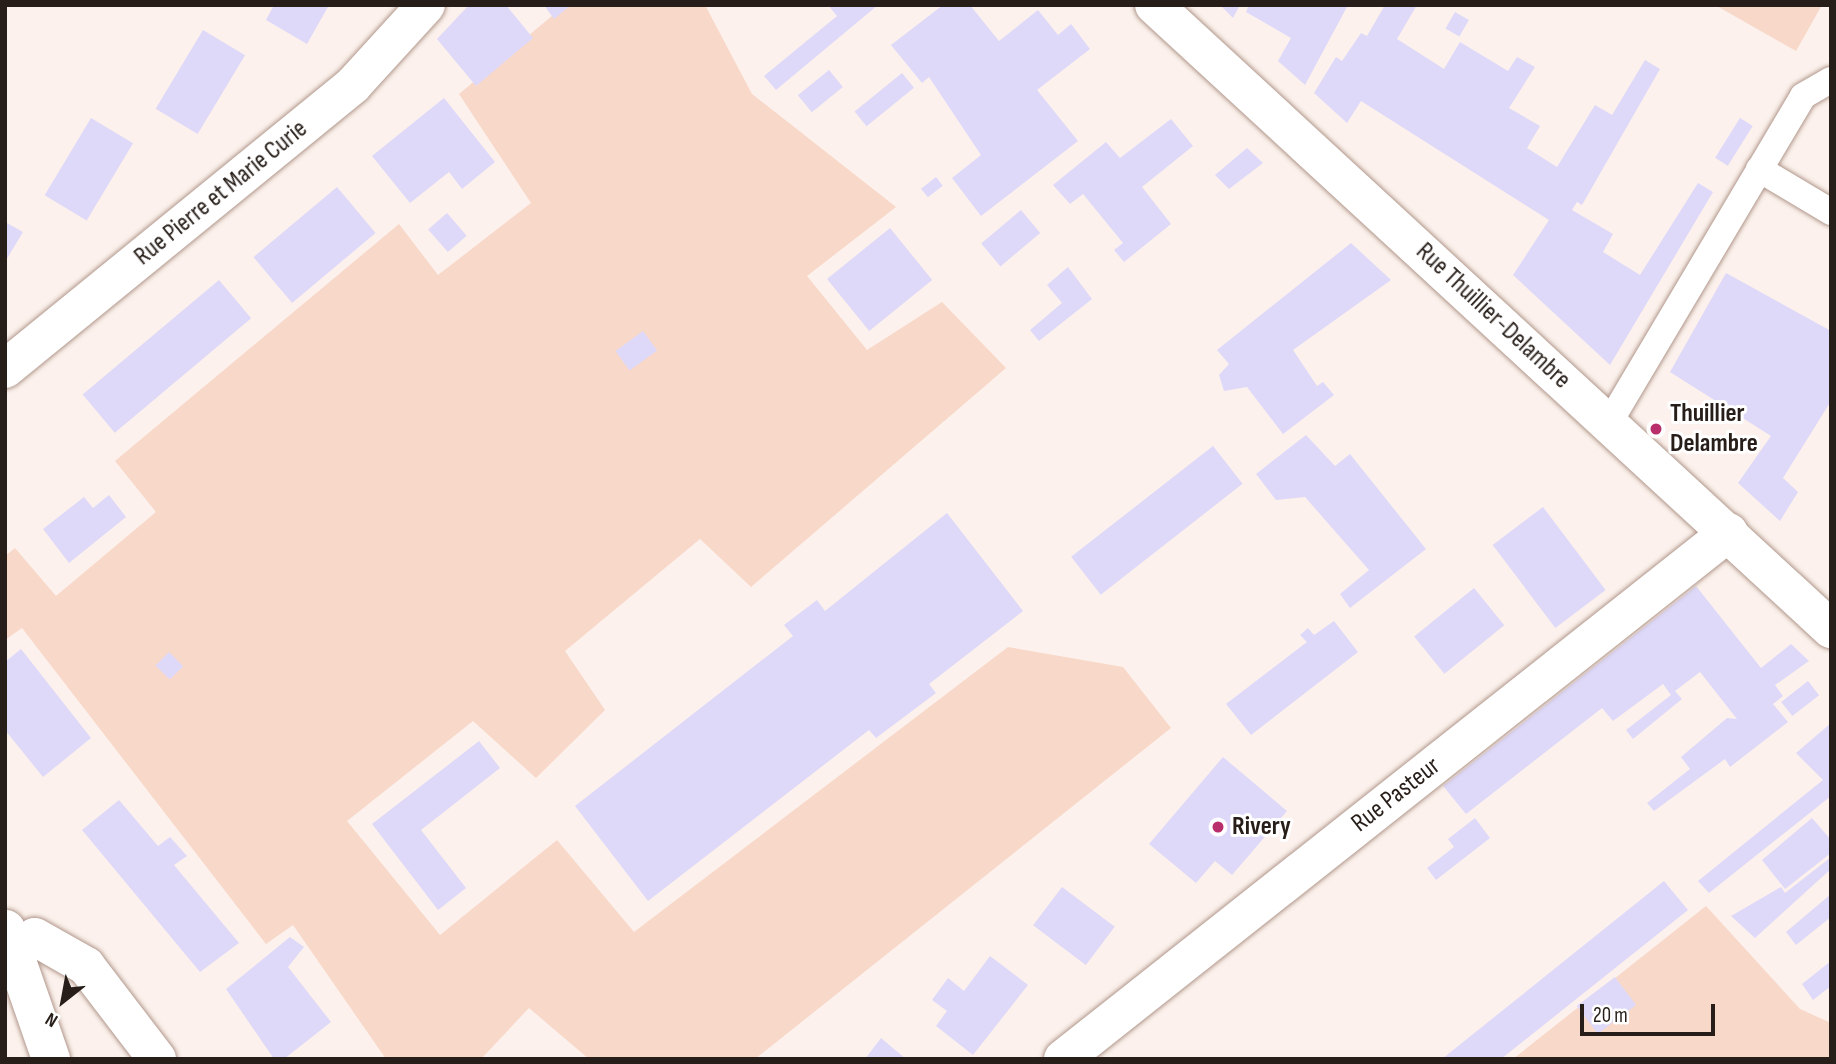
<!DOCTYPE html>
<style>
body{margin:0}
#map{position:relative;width:1836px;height:1064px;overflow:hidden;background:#fcf1ec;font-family:"Sofia Sans Condensed",sans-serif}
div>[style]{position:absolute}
.green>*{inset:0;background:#f8d8c9}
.building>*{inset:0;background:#ded9f9;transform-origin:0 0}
.roads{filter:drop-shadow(0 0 2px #b0978b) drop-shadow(0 0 2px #b0978b)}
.service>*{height:26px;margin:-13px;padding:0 13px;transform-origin:13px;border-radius:13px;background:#fff}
.minor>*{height:38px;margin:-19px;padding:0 19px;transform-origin:19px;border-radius:19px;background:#fff}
.secondary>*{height:38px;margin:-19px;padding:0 19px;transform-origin:19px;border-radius:19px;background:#fff}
.dots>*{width:19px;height:19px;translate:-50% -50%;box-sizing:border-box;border:4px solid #fff;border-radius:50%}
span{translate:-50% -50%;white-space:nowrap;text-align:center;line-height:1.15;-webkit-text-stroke:6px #fff;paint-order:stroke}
.street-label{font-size:26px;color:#271e19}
.poi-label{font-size:26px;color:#271e19;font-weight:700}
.left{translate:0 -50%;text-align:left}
.frame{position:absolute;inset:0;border:7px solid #271e19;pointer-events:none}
.north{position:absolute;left:28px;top:966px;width:70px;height:70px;-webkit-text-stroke:5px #fff;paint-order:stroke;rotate:211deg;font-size:19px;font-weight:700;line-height:28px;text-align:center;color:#271e19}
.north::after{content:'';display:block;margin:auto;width:24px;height:32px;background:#271e19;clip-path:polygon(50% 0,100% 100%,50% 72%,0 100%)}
.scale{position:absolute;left:1580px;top:1004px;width:135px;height:32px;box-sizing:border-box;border:4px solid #271e19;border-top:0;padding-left:9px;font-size:21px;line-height:24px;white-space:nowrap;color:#271e19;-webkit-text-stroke:5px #fff;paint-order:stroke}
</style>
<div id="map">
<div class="green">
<i style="clip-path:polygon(565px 5px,705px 5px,752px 94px,896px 207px,807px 276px,867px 350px,942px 302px,1006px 368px,751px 587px,700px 539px,565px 651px,605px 710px,536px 778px,473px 721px,347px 821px,440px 935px,557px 840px,634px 932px,1008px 647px,1123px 667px,1171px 728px,755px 1059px,589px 1059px,529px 1008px,481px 1059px,386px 1059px,293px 925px,266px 944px,22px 628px,5px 640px,5px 556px,15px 548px,56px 596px,156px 512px,115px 461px,399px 224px,438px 275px,531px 203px,459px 94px)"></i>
<i style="clip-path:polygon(1715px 5px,1822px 5px,1796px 51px)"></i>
<i style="clip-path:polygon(1706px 906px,1800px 1009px,1831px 1023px,1831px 1059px,1513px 1059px)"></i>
</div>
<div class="building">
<i style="clip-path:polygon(274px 5px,329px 5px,307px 44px,266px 20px)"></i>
<i style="clip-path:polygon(469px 5px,506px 5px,533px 38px,476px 86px,437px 39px)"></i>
<i style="clip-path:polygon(544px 5px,571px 5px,554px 19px)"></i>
<i style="clip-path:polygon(828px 5px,878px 5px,776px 90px,764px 76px,837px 16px)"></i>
<i style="clip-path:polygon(943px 5px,970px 5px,999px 41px,1038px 10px,1058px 35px,1071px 24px,1090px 49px,1037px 90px,1078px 141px,981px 216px,952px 178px,981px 155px,929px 77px,922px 83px,891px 45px)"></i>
<i style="clip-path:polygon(1220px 5px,1240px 5px,1233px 18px)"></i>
<i style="clip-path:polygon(1249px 5px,1348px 5px,1305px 85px,1278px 61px,1291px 38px,1246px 12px)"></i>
<i style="clip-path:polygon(1385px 5px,1417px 5px,1397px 39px,1444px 69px,1460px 42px,1508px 71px,1517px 57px,1535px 67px,1509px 108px,1540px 126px,1527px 148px,1557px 167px,1595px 105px,1612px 115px,1645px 60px,1660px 69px,1582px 205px,1577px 202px,1572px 210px,1613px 234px,1603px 252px,1640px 275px,1698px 183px,1713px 192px,1610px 365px,1513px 275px,1549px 220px,1361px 101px,1347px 123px,1314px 93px,1336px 57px,1342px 61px,1361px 33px,1367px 36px)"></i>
<i style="left:1455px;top:12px;width:16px;height:19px;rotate:30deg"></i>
<i style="left:203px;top:30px;width:49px;height:92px;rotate:31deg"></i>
<i style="left:829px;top:70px;width:22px;height:40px;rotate:51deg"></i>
<i style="left:902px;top:73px;width:19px;height:61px;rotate:51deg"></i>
<i style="clip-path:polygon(444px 98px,495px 162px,462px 189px,449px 172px,410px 203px,372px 156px)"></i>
<i style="left:91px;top:118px;width:49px;height:90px;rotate:31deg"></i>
<i style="left:1740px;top:118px;width:15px;height:47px;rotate:32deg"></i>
<i style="clip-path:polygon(1171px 119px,1193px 146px,1142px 187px,1171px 224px,1124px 262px,1114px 250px,1123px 243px,1083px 194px,1070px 204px,1053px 185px,1106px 142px,1120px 158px)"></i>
<i style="clip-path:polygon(1247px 148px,1263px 163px,1229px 189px,1215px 175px)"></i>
<i style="left:936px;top:177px;width:11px;height:19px;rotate:52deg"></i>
<i style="left:337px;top:187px;width:60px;height:109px;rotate:50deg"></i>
<i style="left:1021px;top:210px;width:30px;height:52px;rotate:50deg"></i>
<i style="left:447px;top:213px;width:30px;height:25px;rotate:49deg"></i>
<i style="clip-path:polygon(5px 222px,23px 232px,5px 262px)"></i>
<i style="left:890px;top:228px;width:67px;height:81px;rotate:51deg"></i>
<i style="clip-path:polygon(1351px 243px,1391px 280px,1293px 350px,1317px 386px,1323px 382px,1334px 395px,1283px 434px,1247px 387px,1224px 391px,1219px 375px,1229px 364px,1217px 350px)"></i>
<i style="clip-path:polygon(1068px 267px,1092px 299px,1039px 341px,1030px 330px,1062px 303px,1047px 285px)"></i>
<i style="clip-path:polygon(1726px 273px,1831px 331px,1831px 401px,1783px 478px,1798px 492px,1780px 521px,1738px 483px,1771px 436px,1670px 372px)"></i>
<i style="left:219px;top:280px;width:50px;height:178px;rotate:50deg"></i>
<i style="left:643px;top:331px;width:24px;height:34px;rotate:54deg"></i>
<i style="clip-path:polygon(1306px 435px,1335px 466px,1350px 454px,1426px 549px,1350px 608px,1340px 594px,1369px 570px,1305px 497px,1276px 500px,1256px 474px)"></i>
<i style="left:1213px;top:446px;width:48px;height:180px;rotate:52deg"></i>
<i style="clip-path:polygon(109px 495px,126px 517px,69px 563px,43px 529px,84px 497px,93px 508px)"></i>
<i style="left:1543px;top:507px;width:104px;height:63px;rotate:53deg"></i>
<i style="clip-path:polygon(947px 513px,1023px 611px,929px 684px,936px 693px,876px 738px,869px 730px,648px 901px,575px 806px,793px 636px,784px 625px,817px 600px,825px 611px)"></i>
<i style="clip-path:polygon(1696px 586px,1761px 668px,1791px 644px,1809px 661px,1775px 685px,1783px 696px,1773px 704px,1788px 722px,1730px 767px,1725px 759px,1654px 811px,1647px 803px,1690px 769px,1681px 757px,1727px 718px,1737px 719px,1700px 672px,1675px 691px,1682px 699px,1633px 739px,1626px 730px,1671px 695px,1663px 684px,1613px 721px,1602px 708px,1466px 814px,1443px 786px)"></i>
<i style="left:1474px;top:588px;width:48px;height:77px;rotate:51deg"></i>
<i style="clip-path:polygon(1334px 621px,1358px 652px,1251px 735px,1226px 704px,1307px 642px,1300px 635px,1308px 628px,1314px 635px)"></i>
<i style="clip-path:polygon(21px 649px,91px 738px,43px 777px,5px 730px,5px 662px)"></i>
<i style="left:169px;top:652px;width:20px;height:19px;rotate:45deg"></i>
<i style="left:1808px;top:681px;width:18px;height:34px;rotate:52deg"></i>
<i style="clip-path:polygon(1831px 723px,1831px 796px,1709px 893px,1698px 881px,1823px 780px,1796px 753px)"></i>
<i style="clip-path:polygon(479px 741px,500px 768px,421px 830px,466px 888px,438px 910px,372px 824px)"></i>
<i style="clip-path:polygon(1223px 757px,1287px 811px,1232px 875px,1215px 861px,1196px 883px,1149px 844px)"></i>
<i style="clip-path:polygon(119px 800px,158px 846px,170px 837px,187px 856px,174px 865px,239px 943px,200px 972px,82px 830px)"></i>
<i style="clip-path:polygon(1475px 818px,1490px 838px,1436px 880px,1427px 868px,1454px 847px,1448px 839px)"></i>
<i style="clip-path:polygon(1812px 818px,1831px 840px,1831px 853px,1785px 889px,1762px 860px)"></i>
<i style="clip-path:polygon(1831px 857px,1831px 869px,1755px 938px,1731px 916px,1781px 887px,1785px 893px)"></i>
<i style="clip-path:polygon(1664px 881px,1688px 910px,1501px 1059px,1442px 1059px)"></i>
<i style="left:1062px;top:887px;width:66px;height:48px;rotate:37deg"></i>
<i style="clip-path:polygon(1831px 894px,1831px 917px,1796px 945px,1786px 932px)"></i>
<i style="clip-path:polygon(290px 937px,304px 947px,288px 967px,331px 1022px,284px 1059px,274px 1059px,226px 989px)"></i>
<i style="clip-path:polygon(990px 956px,1028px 985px,973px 1055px,936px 1026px,947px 1011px,932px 1000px,948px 978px,964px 991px)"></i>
<i style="clip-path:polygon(1831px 961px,1831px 986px,1813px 1000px,1802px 984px)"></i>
<i style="left:1615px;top:977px;width:35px;height:48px;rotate:53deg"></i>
<i style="clip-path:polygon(881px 1038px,906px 1059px,865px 1059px)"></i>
</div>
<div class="roads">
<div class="service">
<i style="left:1759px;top:169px;width:84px;rotate:30.8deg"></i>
<i style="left:1609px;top:423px;width:380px;rotate:-59.3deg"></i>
<i style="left:1803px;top:96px;width:32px;rotate:-30deg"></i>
</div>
<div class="minor">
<i style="left:5px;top:369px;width:449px;rotate:-39.2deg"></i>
<i style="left:353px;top:85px;width:108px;rotate:-47.6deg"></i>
<i style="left:6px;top:929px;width:138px;rotate:70.9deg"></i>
<i style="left:5px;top:961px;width:38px;rotate:-39deg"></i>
<i style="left:35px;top:937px;width:59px;rotate:29.6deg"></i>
<i style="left:86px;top:966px;width:117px;rotate:52.6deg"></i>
<i style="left:1063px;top:1059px;width:849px;rotate:-38.35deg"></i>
</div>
<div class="secondary">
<i style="left:1154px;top:5px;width:921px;rotate:42.67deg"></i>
</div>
</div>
<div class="dots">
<i style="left:1656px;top:429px;background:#b92f6c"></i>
<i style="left:1218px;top:827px;background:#b92f6c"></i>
</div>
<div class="street-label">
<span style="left:221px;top:193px;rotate:-39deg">Rue Pierre et Marie Curie</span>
<span style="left:1493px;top:316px;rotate:43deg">Rue Thuillier-Delambre</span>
<span style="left:1396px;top:795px;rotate:-38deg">Rue Pasteur</span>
</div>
<div class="poi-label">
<span class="left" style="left:1670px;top:429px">Thuillier<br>Delambre</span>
<span class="left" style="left:1232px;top:827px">Rivery</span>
</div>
<div class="frame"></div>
<div class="north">N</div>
<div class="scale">20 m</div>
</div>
